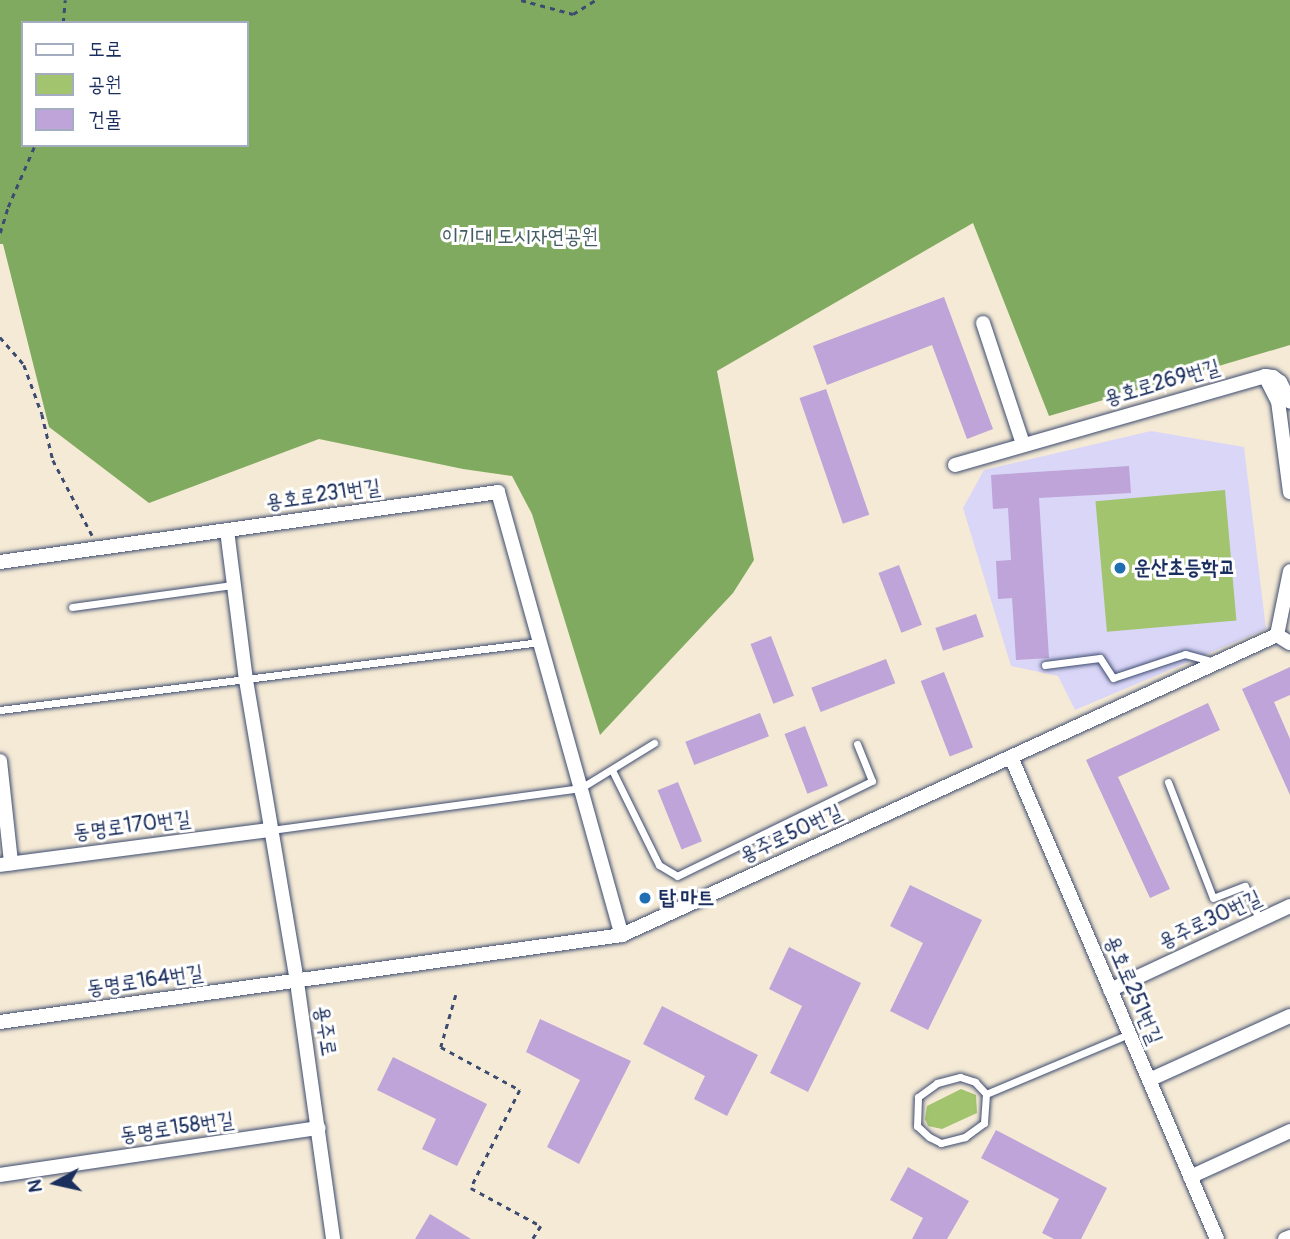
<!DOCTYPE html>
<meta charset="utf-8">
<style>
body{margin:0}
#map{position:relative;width:1290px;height:1239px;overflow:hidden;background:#f5ead5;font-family:Pangolin,"Poor Story",sans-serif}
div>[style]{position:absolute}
.built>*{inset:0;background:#dad6f7}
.green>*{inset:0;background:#a2c46e;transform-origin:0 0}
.forest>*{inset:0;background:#81aa61}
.building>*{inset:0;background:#bea4d8;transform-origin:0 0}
.path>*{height:2.5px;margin-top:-1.25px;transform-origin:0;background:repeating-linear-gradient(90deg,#3c4b70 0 5px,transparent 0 10px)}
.roads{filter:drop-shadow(0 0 2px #3c4b70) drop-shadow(0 0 2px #3c4b70)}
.lane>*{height:7px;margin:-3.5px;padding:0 3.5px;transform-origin:3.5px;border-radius:3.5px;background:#fff}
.street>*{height:14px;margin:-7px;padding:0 7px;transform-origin:7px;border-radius:7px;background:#fff}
.dots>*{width:19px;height:19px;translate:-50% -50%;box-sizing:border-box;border:4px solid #fff;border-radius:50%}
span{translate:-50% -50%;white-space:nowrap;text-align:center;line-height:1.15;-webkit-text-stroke:6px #fff;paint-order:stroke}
.park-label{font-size:21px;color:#445c63}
.street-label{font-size:21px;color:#1b2f5e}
.poi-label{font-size:21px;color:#1b2f5e;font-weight:700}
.left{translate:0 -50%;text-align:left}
.legend{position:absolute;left:21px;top:21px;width:228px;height:126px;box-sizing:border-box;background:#fff;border:2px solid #a4acbf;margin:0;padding:9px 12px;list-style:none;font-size:21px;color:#1b2f5e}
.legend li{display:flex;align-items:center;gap:14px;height:35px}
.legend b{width:35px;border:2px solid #a4acbf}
.north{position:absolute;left:21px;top:1148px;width:70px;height:70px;-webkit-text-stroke:5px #fff;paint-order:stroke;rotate:262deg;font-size:19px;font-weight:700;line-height:28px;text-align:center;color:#1b2f5e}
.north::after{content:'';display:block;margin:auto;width:24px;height:32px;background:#1b2f5e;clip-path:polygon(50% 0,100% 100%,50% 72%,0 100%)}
</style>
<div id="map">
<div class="built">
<i style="clip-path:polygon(1151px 431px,1244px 447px,1266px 629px,1075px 710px,1058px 676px,1011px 666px,963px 508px,984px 470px)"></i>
</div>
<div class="green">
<i style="left:1225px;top:490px;width:131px;height:130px;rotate:85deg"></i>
<i style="clip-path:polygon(961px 1089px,976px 1095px,977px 1113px,942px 1129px,928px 1126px,925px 1119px,927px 1106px)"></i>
</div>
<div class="forest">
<i style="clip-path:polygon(evenodd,0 0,1290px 0,1290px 345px,1049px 416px,973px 223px,717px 371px,754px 560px,733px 593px,600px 735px,532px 514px,512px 476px,463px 469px,319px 439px,149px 503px,49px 427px,3px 244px,0 244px,0 0,23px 23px,247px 23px,247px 145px,23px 145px,23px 23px)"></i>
</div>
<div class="building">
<i style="clip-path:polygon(944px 297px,993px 429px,967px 439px,932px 345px,827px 385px,813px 346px)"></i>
<i style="left:826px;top:389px;width:133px;height:28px;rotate:71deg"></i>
<i style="clip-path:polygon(1129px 466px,1131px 493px,1039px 498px,1049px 658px,1016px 660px,1012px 598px,998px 599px,996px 561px,1011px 560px,1008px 508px,993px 509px,991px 475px)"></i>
<i style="left:899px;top:565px;width:64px;height:22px;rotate:69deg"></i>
<i style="left:976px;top:614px;width:24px;height:43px;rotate:71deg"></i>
<i style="left:771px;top:636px;width:64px;height:22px;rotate:69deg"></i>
<i style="left:886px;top:659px;width:26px;height:80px;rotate:69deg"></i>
<i style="clip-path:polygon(1290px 667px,1290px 695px,1274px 702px,1290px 739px,1290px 795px,1242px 689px)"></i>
<i style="left:944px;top:672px;width:81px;height:25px;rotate:69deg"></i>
<i style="clip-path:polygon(1208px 703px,1220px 730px,1118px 777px,1170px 889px,1150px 898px,1086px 760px)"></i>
<i style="left:760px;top:713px;width:25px;height:80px;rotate:69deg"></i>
<i style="left:805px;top:726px;width:64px;height:22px;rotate:69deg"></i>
<i style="left:678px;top:782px;width:64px;height:22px;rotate:68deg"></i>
<i style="clip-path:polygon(910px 885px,982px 920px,928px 1030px,890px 1011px,923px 943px,890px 926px)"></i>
<i style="clip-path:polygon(789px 947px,861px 983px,808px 1092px,770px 1073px,802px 1006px,769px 989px)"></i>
<i style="clip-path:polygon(662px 1006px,758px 1055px,727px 1116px,694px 1099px,705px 1076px,643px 1044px)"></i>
<i style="clip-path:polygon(540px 1019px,631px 1061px,579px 1164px,547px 1147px,580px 1080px,526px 1052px)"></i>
<i style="clip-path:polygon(393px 1057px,487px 1104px,457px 1166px,422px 1149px,436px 1119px,377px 1090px)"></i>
<i style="clip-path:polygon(996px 1130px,1107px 1188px,1081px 1239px,1054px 1239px,1042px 1233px,1059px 1199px,981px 1158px)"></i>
<i style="clip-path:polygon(908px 1167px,969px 1201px,947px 1239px,912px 1239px,923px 1218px,890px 1200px)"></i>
<i style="clip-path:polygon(430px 1214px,471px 1239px,415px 1239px)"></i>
</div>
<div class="path">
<i style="left:521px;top:0;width:54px;rotate:15.1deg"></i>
<i style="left:573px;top:14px;width:26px;rotate:-32deg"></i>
<i style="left:63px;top:23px;width:23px;rotate:-85deg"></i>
<i style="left:0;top:233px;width:27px;rotate:-73deg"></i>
<i style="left:8px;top:207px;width:68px;rotate:-66.5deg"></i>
<i style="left:0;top:337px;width:37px;rotate:49deg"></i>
<i style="left:24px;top:365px;width:52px;rotate:69.8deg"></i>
<i style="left:42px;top:414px;width:47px;rotate:76.6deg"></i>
<i style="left:53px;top:460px;width:85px;rotate:62.5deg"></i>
<i style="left:456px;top:995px;width:54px;rotate:106.1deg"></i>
<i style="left:441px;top:1047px;width:90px;rotate:28.6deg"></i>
<i style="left:520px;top:1090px;width:110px;rotate:116.6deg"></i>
<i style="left:471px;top:1188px;width:80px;rotate:28.5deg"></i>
<i style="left:541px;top:1226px;width:15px;rotate:122deg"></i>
</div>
<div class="roads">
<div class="lane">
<i style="left:72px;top:607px;width:162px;rotate:-7.8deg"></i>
<i style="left:1045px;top:665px;width:55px;rotate:-7.3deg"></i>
<i style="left:1100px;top:658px;width:24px;rotate:57deg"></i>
<i style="left:1113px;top:678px;width:76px;rotate:-18.4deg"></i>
<i style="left:1185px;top:654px;width:31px;rotate:15deg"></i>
<i style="left:0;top:710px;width:544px;rotate:-7.18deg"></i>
<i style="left:612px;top:770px;width:106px;rotate:63.7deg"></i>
<i style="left:659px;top:865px;width:21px;rotate:31deg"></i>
<i style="left:677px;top:876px;width:217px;rotate:-26deg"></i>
<i style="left:872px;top:781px;width:40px;rotate:-112deg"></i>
<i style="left:1168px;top:782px;width:124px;rotate:68.8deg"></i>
<i style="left:1213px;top:898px;width:34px;rotate:-21deg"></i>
<i style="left:1245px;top:886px;width:36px;rotate:67deg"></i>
<i style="left:271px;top:830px;width:313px;rotate:-7.7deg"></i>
<i style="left:581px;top:788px;width:86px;rotate:-31.7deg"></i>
<i style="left:960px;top:1077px;width:16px;rotate:18deg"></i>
<i style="left:975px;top:1082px;width:16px;rotate:47deg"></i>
<i style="left:986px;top:1094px;width:29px;rotate:94deg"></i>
<i style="left:984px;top:1123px;width:24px;rotate:144deg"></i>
<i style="left:965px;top:1137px;width:25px;rotate:166deg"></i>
<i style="left:941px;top:1143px;width:13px;rotate:-153deg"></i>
<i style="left:929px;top:1137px;width:16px;rotate:-137deg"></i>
<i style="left:917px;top:1126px;width:29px;rotate:-88deg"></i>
<i style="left:918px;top:1097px;width:24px;rotate:-36deg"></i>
<i style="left:937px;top:1083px;width:24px;rotate:-15deg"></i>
<i style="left:986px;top:1094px;width:155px;rotate:-22.8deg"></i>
</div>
<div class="street">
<i style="left:983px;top:323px;width:127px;rotate:71.7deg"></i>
<i style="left:1265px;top:376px;width:8px;rotate:7deg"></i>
<i style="left:1273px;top:377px;width:9px;rotate:36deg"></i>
<i style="left:1280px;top:382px;width:22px;rotate:63deg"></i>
<i style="left:955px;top:465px;width:323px;rotate:-16deg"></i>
<i style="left:1265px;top:376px;width:28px;rotate:63deg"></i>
<i style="left:1278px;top:401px;width:92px;rotate:82.5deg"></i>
<i style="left:227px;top:530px;width:151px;rotate:82.8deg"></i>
<i style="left:246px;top:680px;width:306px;rotate:80.4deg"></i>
<i style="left:297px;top:982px;width:260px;rotate:82deg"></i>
<i style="left:0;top:562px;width:503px;rotate:-8deg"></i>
<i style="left:498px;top:492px;width:460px;rotate:74.4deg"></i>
<i style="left:1277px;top:635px;width:65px;rotate:-78.5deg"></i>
<i style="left:1277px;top:635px;width:15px;rotate:32deg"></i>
<i style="left:1011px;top:757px;width:524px;rotate:66.86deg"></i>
<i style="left:0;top:761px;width:103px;rotate:83.8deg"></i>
<i style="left:0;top:865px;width:272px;rotate:-7.4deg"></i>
<i style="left:1110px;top:990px;width:199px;rotate:-25deg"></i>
<i style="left:0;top:1022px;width:628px;rotate:-7.96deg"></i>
<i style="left:622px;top:935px;width:720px;rotate:-24.61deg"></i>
<i style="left:1149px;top:1080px;width:155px;rotate:-24.4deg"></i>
<i style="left:0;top:1175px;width:322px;rotate:-8.4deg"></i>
<i style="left:1190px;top:1177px;width:110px;rotate:-24.7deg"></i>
<i style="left:1285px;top:1239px;width:5px;rotate:-22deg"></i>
</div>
</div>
<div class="dots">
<i style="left:1120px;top:568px;background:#1f6fb2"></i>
<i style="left:645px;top:898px;background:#1f6fb2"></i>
</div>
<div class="park-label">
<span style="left:520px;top:237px">이기대 도시자연공원</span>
</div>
<div class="street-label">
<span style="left:1162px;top:383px;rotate:-16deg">용호로269번길</span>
<span style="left:323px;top:495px;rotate:-8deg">용호로231번길</span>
<span style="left:132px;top:826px;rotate:-7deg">동명로170번길</span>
<span style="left:791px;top:834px;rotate:-25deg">용주로50번길</span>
<span style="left:1210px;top:920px;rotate:-25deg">용주로30번길</span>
<span style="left:145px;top:981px;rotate:-8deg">동명로164번길</span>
<span style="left:1133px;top:990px;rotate:67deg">용호로251번길</span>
<span style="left:325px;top:1031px;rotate:81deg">용주로</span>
<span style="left:177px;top:1128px;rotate:-8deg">동명로158번길</span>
</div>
<div class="poi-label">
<span class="left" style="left:1134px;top:568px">운산초등학교</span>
<span class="left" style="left:659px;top:898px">탑 마트</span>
</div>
<ul class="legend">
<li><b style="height:9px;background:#fff"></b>도로</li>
<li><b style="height:19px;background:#a2c46e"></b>공원</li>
<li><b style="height:19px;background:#bea4d8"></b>건물</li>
</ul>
<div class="north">N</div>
</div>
